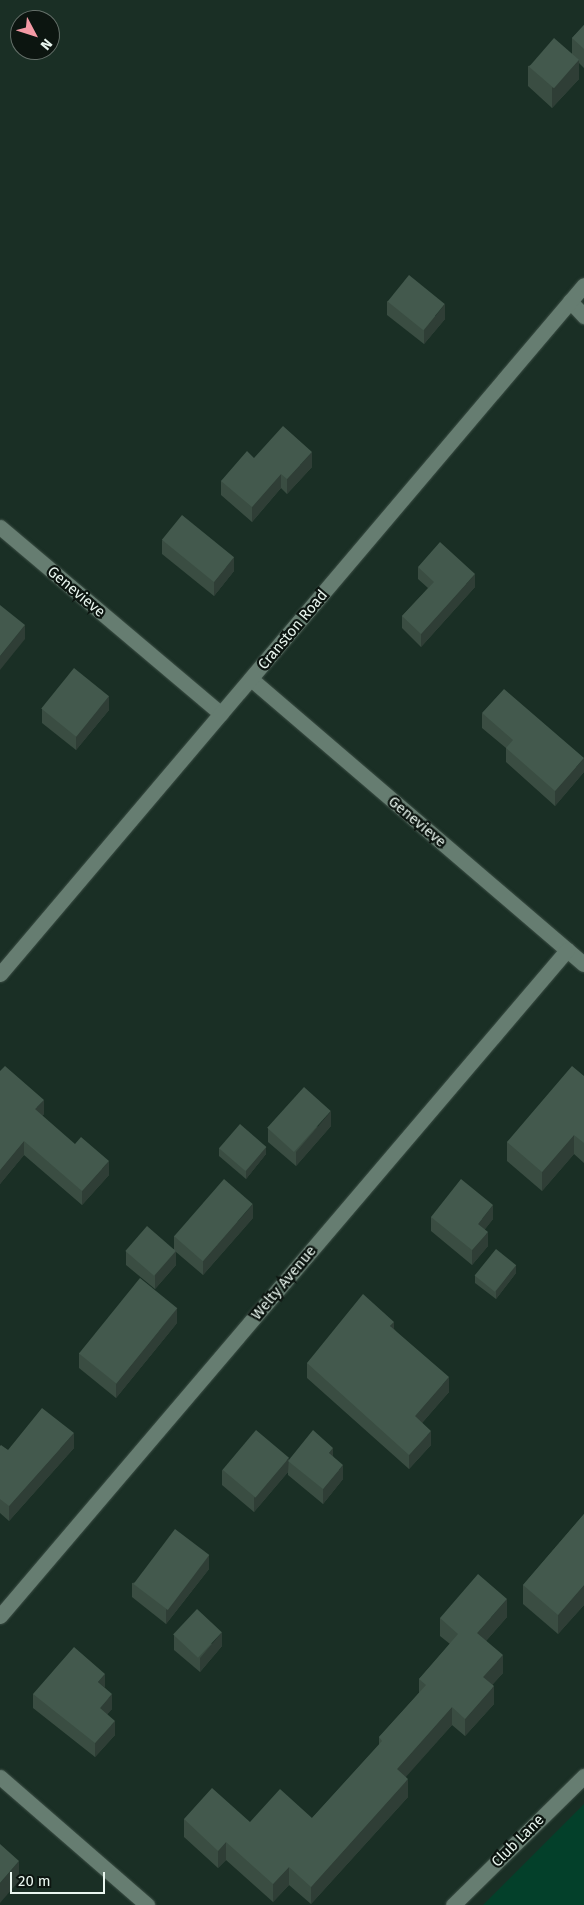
<!DOCTYPE html>
<style>
body{margin:0}
#map{position:relative;width:584px;height:1905px;overflow:hidden;background:#1a2f25;font-family:"Fira Sans",sans-serif}
div>[style]{position:absolute}
.green>*{inset:0;background:#03402a}
.roads{filter:drop-shadow(0 0 1px #3b4d44) drop-shadow(0 0 1px #3b4d44)}
.minor>*{height:15px;margin:-7.5px;padding:0 7.5px;transform-origin:7.5px;border-radius:7.5px;background:#667d71}
.wall>*{inset:0;background:#3a4d42}
.shaded-wall>*{inset:0;background:#2f3e36}
.building>*{inset:0;background:#43594d;transform-origin:0 0}
span{translate:-50% -50%;white-space:nowrap;text-align:center;line-height:1.15;-webkit-text-stroke:4.5px #0c1510;paint-order:stroke}
.street-label{font-size:15px;color:#e9f6ef}
.north{position:absolute;left:10px;top:10px;width:50px;height:50px;box-sizing:border-box;background:#0c1510;border:1px solid #646f69;border-radius:50%;rotate:130deg;font-size:14px;font-weight:700;line-height:20px;text-align:center;color:#e9f6ef}
.north::after{content:'';display:block;margin:auto;width:18px;height:22px;background:#f49aa5;clip-path:polygon(50% 0,100% 100%,50% 72%,0 100%)}
.scale{position:absolute;left:10px;top:1872px;width:95px;height:22px;box-sizing:border-box;border:2px solid #e9f6ef;border-top:0;padding-left:6px;font-size:15px;line-height:18px;white-space:nowrap;color:#e9f6ef;-webkit-text-stroke:4px #0c1510;paint-order:stroke}
</style>
<div id="map">
<div class="green">
<i style="clip-path:polygon(584px 1804px,584px 1905px,483px 1905px)"></i>
</div>
<div class="roads">
<div class="minor">
<i style="left:570px;top:301px;width:21px;rotate:47deg"></i>
<i style="left:0;top:527px;width:289px;rotate:40.2deg"></i>
<i style="left:251px;top:679px;width:438px;rotate:40.6deg"></i>
<i style="left:0;top:974px;width:903px;rotate:-49.72deg"></i>
<i style="left:0;top:1616px;width:875px;rotate:-49.59deg"></i>
<i style="left:0;top:1777px;width:195px;rotate:41deg"></i>
<i style="left:453px;top:1905px;width:184px;rotate:-44.6deg"></i>
</div>
</div>
<div class="wall">
<i style="clip-path:polygon(584px 25px,584px 68px,579px 63px,579px 79px,552px 108px,528px 86px,528px 66px,572px 54px,572px 38px)"></i>
<i style="clip-path:polygon(387px 301px,445px 319px,424px 344px,387px 315px)"></i>
<i style="clip-path:polygon(254px 458px,312px 467px,287px 494px,281px 488px,252px 522px,221px 495px,221px 481px)"></i>
<i style="clip-path:polygon(162px 540px,234px 571px,214px 596px,162px 554px)"></i>
<i style="clip-path:polygon(418px 567px,475px 587px,421px 647px,402px 628px,402px 616px,428px 588px,418px 579px)"></i>
<i style="clip-path:polygon(42px 709px,109px 710px,76px 750px,42px 723px)"></i>
<i style="clip-path:polygon(482px 713px,584px 772px,555px 806px,506px 762px,506px 748px,482px 728px)"></i>
<i style="clip-path:polygon(0 1071px,44px 1114px,42px 1116px,109px 1175px,82px 1205px,24px 1155px,0 1184px)"></i>
<i style="clip-path:polygon(584px 1076px,584px 1163px,574px 1154px,542px 1191px,507px 1161px,507px 1142px)"></i>
<i style="clip-path:polygon(331px 1126px,296px 1166px,268px 1142px,268px 1128px)"></i>
<i style="clip-path:polygon(219px 1148px,266px 1154px,246px 1179px,219px 1156px)"></i>
<i style="clip-path:polygon(431px 1217px,493px 1219px,485px 1229px,488px 1246px,472px 1265px,431px 1231px)"></i>
<i style="clip-path:polygon(253px 1218px,203px 1275px,176px 1252px,176px 1265px,155px 1289px,126px 1265px,126px 1251px,174px 1249px,174px 1236px)"></i>
<i style="clip-path:polygon(516px 1273px,496px 1299px,475px 1283px,475px 1276px)"></i>
<i style="clip-path:polygon(177px 1323px,116px 1398px,79px 1368px,79px 1353px)"></i>
<i style="clip-path:polygon(394px 1329px,449px 1392px,422px 1423px,431px 1445px,409px 1469px,307px 1378px,307px 1363px)"></i>
<i style="clip-path:polygon(0 1446px,8px 1450px,74px 1448px,9px 1521px,0 1513px)"></i>
<i style="clip-path:polygon(333px 1456px,343px 1479px,323px 1504px,288px 1475px,288px 1472px,254px 1512px,222px 1485px,222px 1470px,289px 1460px)"></i>
<i style="clip-path:polygon(584px 1514px,584px 1605px,558px 1634px,523px 1604px,523px 1585px)"></i>
<i style="clip-path:polygon(209px 1569px,166px 1624px,132px 1597px,132px 1583px)"></i>
<i style="clip-path:polygon(507px 1617px,486px 1641px,503px 1673px,492px 1685px,494px 1704px,465px 1736px,452px 1725px,405px 1777px,408px 1797px,311px 1904px,289px 1885px,273px 1902px,226px 1860px,218px 1868px,184px 1837px,184px 1819px,250px 1822px,312px 1818px,379px 1745px,379px 1737px,419px 1693px,419px 1679px,450px 1644px,440px 1636px,440px 1618px)"></i>
<i style="clip-path:polygon(174px 1635px,222px 1646px,200px 1672px,174px 1650px)"></i>
<i style="clip-path:polygon(105px 1688px,112px 1709px,107px 1714px,115px 1735px,95px 1757px,33px 1708px,33px 1694px)"></i>
</div>
<div class="shaded-wall">
<i style="clip-path:polygon(579px 60px,579px 79px,552px 108px,552px 88px)"></i>
<i style="clip-path:polygon(445px 304px,445px 319px,424px 344px,424px 330px)"></i>
<i style="clip-path:polygon(312px 452px,312px 467px,287px 494px,287px 479px)"></i>
<i style="clip-path:polygon(281px 474px,281px 488px,252px 522px,252px 507px)"></i>
<i style="clip-path:polygon(234px 557px,234px 571px,214px 596px,214px 582px)"></i>
<i style="clip-path:polygon(475px 574px,475px 587px,421px 647px,421px 634px)"></i>
<i style="clip-path:polygon(25px 625px,25px 639px,0 670px,0 656px)"></i>
<i style="clip-path:polygon(109px 696px,109px 710px,76px 750px,76px 736px)"></i>
<i style="clip-path:polygon(584px 758px,584px 772px,555px 806px,555px 791px)"></i>
<i style="clip-path:polygon(44px 1100px,44px 1114px,35px 1124px,35px 1109px)"></i>
<i style="clip-path:polygon(331px 1111px,331px 1126px,296px 1166px,296px 1152px)"></i>
<i style="clip-path:polygon(574px 1135px,574px 1154px,542px 1191px,542px 1172px)"></i>
<i style="clip-path:polygon(24px 1141px,24px 1155px,0 1184px,0 1170px)"></i>
<i style="clip-path:polygon(266px 1147px,266px 1154px,246px 1179px,246px 1171px)"></i>
<i style="clip-path:polygon(109px 1161px,109px 1175px,82px 1205px,82px 1191px)"></i>
<i style="clip-path:polygon(253px 1204px,253px 1218px,203px 1275px,203px 1261px)"></i>
<i style="clip-path:polygon(493px 1205px,493px 1219px,478px 1238px,478px 1224px)"></i>
<i style="clip-path:polygon(488px 1232px,488px 1246px,472px 1265px,472px 1250px)"></i>
<i style="clip-path:polygon(176px 1251px,176px 1265px,155px 1289px,155px 1275px)"></i>
<i style="clip-path:polygon(516px 1265px,516px 1273px,496px 1299px,496px 1291px)"></i>
<i style="clip-path:polygon(177px 1308px,177px 1323px,116px 1398px,116px 1384px)"></i>
<i style="clip-path:polygon(394px 1322px,394px 1336px,390px 1326px)"></i>
<i style="clip-path:polygon(449px 1377px,449px 1392px,415px 1431px,415px 1416px)"></i>
<i style="clip-path:polygon(431px 1431px,431px 1445px,409px 1469px,409px 1455px)"></i>
<i style="clip-path:polygon(74px 1433px,74px 1448px,9px 1521px,9px 1506px)"></i>
<i style="clip-path:polygon(333px 1448px,333px 1463px,329px 1453px)"></i>
<i style="clip-path:polygon(289px 1458px,288px 1472px,254px 1512px,254px 1498px)"></i>
<i style="clip-path:polygon(343px 1465px,343px 1479px,323px 1504px,323px 1489px)"></i>
<i style="clip-path:polygon(209px 1555px,209px 1569px,166px 1624px,166px 1610px)"></i>
<i style="clip-path:polygon(584px 1585px,584px 1605px,558px 1634px,558px 1615px)"></i>
<i style="clip-path:polygon(507px 1599px,507px 1617px,477px 1651px,477px 1633px)"></i>
<i style="clip-path:polygon(222px 1632px,222px 1646px,200px 1672px,200px 1658px)"></i>
<i style="clip-path:polygon(503px 1655px,503px 1673px,483px 1695px,483px 1677px)"></i>
<i style="clip-path:polygon(105px 1674px,105px 1688px,98px 1682px)"></i>
<i style="clip-path:polygon(494px 1686px,494px 1704px,465px 1736px,465px 1719px)"></i>
<i style="clip-path:polygon(112px 1694px,112px 1709px,100px 1723px,100px 1708px)"></i>
<i style="clip-path:polygon(452px 1707px,452px 1725px,397px 1787px,397px 1769px)"></i>
<i style="clip-path:polygon(115px 1721px,115px 1735px,95px 1757px,95px 1743px)"></i>
<i style="clip-path:polygon(408px 1779px,408px 1797px,311px 1904px,311px 1887px)"></i>
<i style="clip-path:polygon(226px 1842px,226px 1860px,218px 1868px,218px 1851px)"></i>
<i style="clip-path:polygon(19px 1861px,19px 1881px,0 1903px,0 1883px)"></i>
<i style="clip-path:polygon(289px 1867px,289px 1885px,273px 1902px,273px 1884px)"></i>
</div>
<div class="building">
<i style="clip-path:polygon(584px 25px,584px 49px,572px 38px)"></i>
<i style="left:554px;top:38px;width:33px;height:38px;rotate:41deg"></i>
<i style="left:409px;top:275px;width:46px;height:34px;rotate:39deg"></i>
<i style="clip-path:polygon(283px 426px,312px 452px,287px 479px,281px 474px,252px 507px,221px 481px,247px 451px,254px 458px)"></i>
<i style="left:182px;top:515px;width:67px;height:32px;rotate:39deg"></i>
<i style="clip-path:polygon(440px 542px,475px 574px,421px 634px,402px 616px,434px 582px,418px 567px)"></i>
<i style="clip-path:polygon(0 605px,25px 625px,0 656px)"></i>
<i style="left:74px;top:668px;width:45px;height:52px;rotate:39deg"></i>
<i style="clip-path:polygon(504px 689px,584px 758px,555px 791px,506px 748px,513px 740px,482px 713px)"></i>
<i style="clip-path:polygon(5px 1066px,44px 1100px,35px 1109px,75px 1144px,81px 1137px,109px 1161px,82px 1191px,24px 1141px,0 1170px,0 1071px)"></i>
<i style="clip-path:polygon(572px 1066px,584px 1076px,584px 1143px,574px 1135px,542px 1172px,507px 1142px)"></i>
<i style="left:304px;top:1087px;width:36px;height:55px;rotate:42deg"></i>
<i style="left:240px;top:1124px;width:35px;height:32px;rotate:41deg"></i>
<i style="left:224px;top:1179px;width:38px;height:76px;rotate:41deg"></i>
<i style="clip-path:polygon(461px 1179px,493px 1205px,478px 1224px,488px 1232px,472px 1250px,431px 1217px)"></i>
<i style="left:147px;top:1226px;width:38px;height:33px;rotate:41deg"></i>
<i style="left:496px;top:1249px;width:26px;height:34px;rotate:39deg"></i>
<i style="left:140px;top:1278px;width:48px;height:97px;rotate:39deg"></i>
<i style="clip-path:polygon(363px 1294px,394px 1322px,390px 1326px,449px 1377px,415px 1416px,431px 1431px,409px 1455px,307px 1363px)"></i>
<i style="clip-path:polygon(42px 1408px,74px 1433px,9px 1506px,0 1499px,0 1446px,1px 1445px,8px 1450px)"></i>
<i style="left:256px;top:1430px;width:43px;height:52px;rotate:40deg"></i>
<i style="clip-path:polygon(313px 1430px,333px 1448px,329px 1453px,343px 1465px,323px 1489px,288px 1461px)"></i>
<i style="clip-path:polygon(584px 1514px,584px 1585px,558px 1615px,523px 1585px)"></i>
<i style="left:175px;top:1529px;width:43px;height:69px;rotate:37deg"></i>
<i style="clip-path:polygon(478px 1574px,507px 1599px,477px 1633px,503px 1655px,483px 1677px,494px 1686px,465px 1719px,452px 1707px,397px 1769px,408px 1779px,311px 1887px,289px 1867px,273px 1884px,226px 1842px,218px 1851px,184px 1819px,212px 1788px,250px 1822px,280px 1789px,312px 1818px,382px 1741px,379px 1737px,426px 1685px,419px 1679px,458px 1634px,440px 1618px)"></i>
<i style="left:197px;top:1609px;width:34px;height:35px;rotate:43deg"></i>
<i style="clip-path:polygon(74px 1647px,105px 1674px,98px 1682px,112px 1694px,100px 1708px,115px 1721px,95px 1743px,33px 1694px)"></i>
<i style="clip-path:polygon(0 1844px,19px 1861px,0 1883px)"></i>
</div>
<div class="street-label">
<span style="left:76px;top:592px;rotate:40deg">Genevieve</span>
<span style="left:293px;top:630px;rotate:-50deg">Cranston Road</span>
<span style="left:417px;top:822px;rotate:40deg">Genevieve</span>
<span style="left:284px;top:1283px;rotate:-50deg">Welty Avenue</span>
<span style="left:518px;top:1841px;rotate:-45deg">Club Lane</span>
</div>
<div class="north">N</div>
<div class="scale">20 m</div>
</div>
